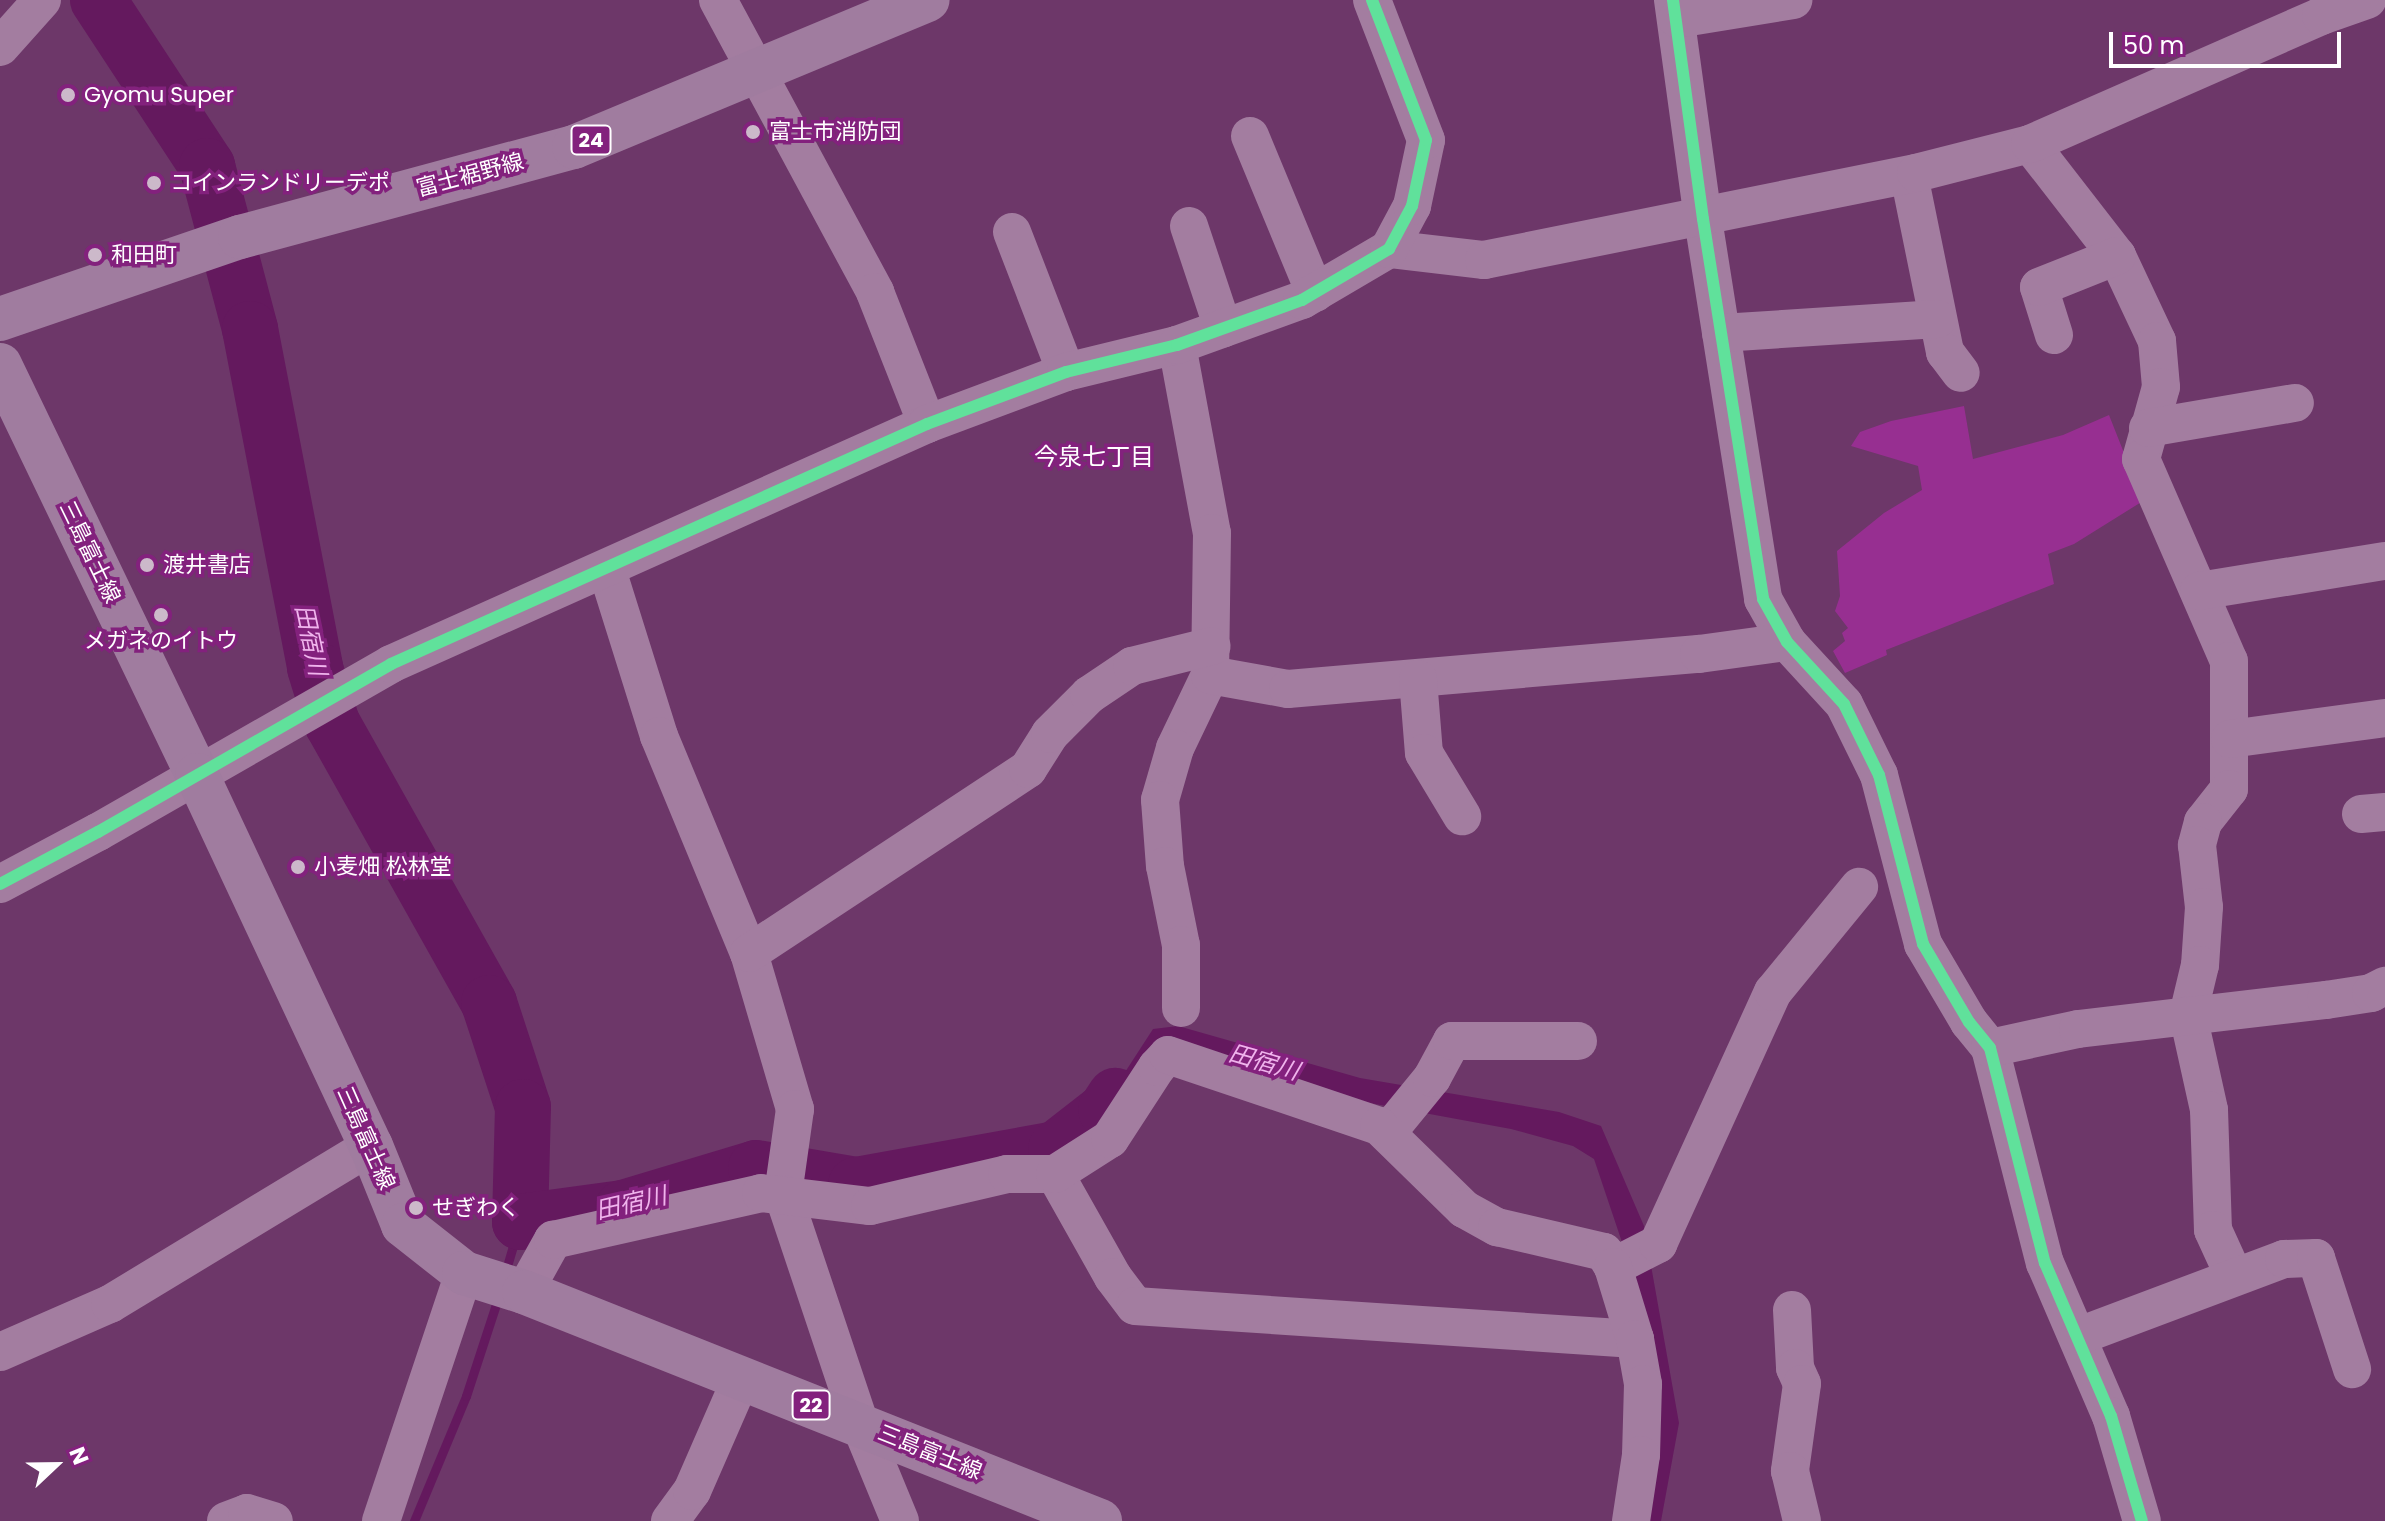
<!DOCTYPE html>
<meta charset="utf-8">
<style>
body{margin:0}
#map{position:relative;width:2385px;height:1521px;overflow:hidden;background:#6d3769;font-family:Poppins,"Noto Sans JP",sans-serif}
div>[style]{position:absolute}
.green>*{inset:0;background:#972f91}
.water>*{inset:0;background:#64195e}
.stream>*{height:9px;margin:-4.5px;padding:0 4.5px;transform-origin:4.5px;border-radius:4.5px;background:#64195e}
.river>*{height:56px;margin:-28px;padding:0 28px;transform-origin:28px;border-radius:28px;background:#64195e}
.street>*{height:38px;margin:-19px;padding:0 19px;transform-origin:19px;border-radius:19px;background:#a37da0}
.primary>*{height:44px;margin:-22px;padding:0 22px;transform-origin:22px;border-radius:22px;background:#a07c9f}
.cycleway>*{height:12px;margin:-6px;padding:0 6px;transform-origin:6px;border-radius:6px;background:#60e19b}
.dots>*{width:22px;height:22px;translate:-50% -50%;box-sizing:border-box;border:4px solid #83217d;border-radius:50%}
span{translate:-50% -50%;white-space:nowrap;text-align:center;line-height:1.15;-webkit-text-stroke:7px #83217d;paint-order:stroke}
.shield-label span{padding:2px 6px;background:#83217d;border:2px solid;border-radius:6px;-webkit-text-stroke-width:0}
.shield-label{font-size:20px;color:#fff;font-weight:700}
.poi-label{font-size:22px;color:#fff}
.left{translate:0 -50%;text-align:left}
.street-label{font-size:22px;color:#fff}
.neighbourhood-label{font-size:24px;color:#fff}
.water-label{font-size:24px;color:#f0b4ed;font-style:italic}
.north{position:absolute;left:16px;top:1425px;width:80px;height:80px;-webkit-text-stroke:6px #83217d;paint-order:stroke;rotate:68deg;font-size:22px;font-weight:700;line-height:32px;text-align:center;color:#fff}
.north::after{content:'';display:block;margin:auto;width:28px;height:36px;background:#fff;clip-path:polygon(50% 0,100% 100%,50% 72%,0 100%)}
.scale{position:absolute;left:2109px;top:32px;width:232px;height:36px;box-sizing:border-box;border:4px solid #fff;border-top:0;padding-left:10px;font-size:24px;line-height:28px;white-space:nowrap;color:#fff;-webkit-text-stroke:6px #83217d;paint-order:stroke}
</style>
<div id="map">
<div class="green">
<i style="clip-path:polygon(1964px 406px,1973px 459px,2063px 435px,2109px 415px,2143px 501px,2074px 544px,2048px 554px,2054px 584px,1886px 650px,1887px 655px,1845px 673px,1833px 651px,1845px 641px,1842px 633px,1848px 628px,1835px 611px,1840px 596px,1837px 551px,1884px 513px,1922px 490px,1918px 466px,1851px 446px,1860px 432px,1891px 421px)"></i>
</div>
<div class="water">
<i style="clip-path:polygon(1178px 1026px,1360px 1078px,1559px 1112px,1601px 1126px,1644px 1226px,1679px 1423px,1661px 1521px,1641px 1521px,1629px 1263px,1594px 1159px,1573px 1146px,1511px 1129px,1359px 1101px,1180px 1041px,1093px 1132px,1062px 1152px,1058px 1137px,1105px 1103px,1153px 1029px)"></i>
</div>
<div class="stream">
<i style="left:505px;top:1273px;width:53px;rotate:-73.6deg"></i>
<i style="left:414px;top:1521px;width:135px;rotate:-67.4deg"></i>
<i style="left:466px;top:1396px;width:106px;rotate:-71.9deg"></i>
</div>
<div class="river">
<i style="left:98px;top:0;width:199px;rotate:56.7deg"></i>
<i style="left:207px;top:166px;width:169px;rotate:75.2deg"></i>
<i style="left:250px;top:329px;width:345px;rotate:79.1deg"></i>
<i style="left:315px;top:668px;width:58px;rotate:72.8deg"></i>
<i style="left:332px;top:723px;width:321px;rotate:60.7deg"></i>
<i style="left:489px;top:1003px;width:109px;rotate:71.9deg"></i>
<i style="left:523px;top:1107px;width:115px;rotate:91.5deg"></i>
<i style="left:520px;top:1222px;width:104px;rotate:-7.7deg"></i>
<i style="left:623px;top:1208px;width:139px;rotate:-16.7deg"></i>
<i style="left:756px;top:1168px;width:101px;rotate:9.6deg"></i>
<i style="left:856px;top:1185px;width:203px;rotate:-10.2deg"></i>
<i style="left:1056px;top:1149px;width:63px;rotate:-38deg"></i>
<i style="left:1106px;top:1110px;width:17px;rotate:-57deg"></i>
</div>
<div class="street">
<i style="left:718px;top:0;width:332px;rotate:61.7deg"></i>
<i style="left:875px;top:292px;width:142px;rotate:68.5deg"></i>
<i style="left:1673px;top:0;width:221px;rotate:82.2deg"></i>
<i style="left:1703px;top:219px;width:385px;rotate:81deg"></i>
<i style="left:1763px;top:599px;width:49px;rotate:60.8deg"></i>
<i style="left:1787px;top:642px;width:84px;rotate:47.4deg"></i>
<i style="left:1844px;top:704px;width:79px;rotate:63.8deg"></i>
<i style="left:1879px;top:775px;width:175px;rotate:75.4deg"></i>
<i style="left:1923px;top:944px;width:91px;rotate:59.5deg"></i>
<i style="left:1969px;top:1022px;width:33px;rotate:51deg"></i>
<i style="left:1990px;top:1048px;width:222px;rotate:75.7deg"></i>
<i style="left:2045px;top:1263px;width:167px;rotate:66.7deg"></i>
<i style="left:2111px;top:1416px;width:109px;rotate:73.6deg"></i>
<i style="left:1677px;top:19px;width:118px;rotate:-9.3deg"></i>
<i style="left:0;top:47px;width:63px;rotate:-48.2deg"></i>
<i style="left:1250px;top:136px;width:170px;rotate:67.5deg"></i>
<i style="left:2030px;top:144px;width:142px;rotate:52.2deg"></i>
<i style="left:2117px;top:256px;width:94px;rotate:64.8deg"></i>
<i style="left:2157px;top:341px;width:46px;rotate:85deg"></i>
<i style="left:2161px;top:387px;width:75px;rotate:105.5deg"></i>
<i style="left:2141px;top:459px;width:220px;rotate:66.5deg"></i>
<i style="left:2229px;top:661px;width:128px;rotate:90deg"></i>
<i style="left:2229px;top:789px;width:42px;rotate:128.2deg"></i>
<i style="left:2203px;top:822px;width:24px;rotate:105deg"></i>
<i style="left:2197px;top:845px;width:62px;rotate:83.6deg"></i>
<i style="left:2204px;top:907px;width:58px;rotate:93.9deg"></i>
<i style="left:2200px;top:965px;width:51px;rotate:103.5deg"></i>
<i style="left:2188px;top:1015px;width:97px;rotate:77.5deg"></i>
<i style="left:2209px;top:1110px;width:120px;rotate:88.1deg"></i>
<i style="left:2213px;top:1230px;width:51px;rotate:65.5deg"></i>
<i style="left:1909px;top:175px;width:181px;rotate:78.5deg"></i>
<i style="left:1945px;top:352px;width:26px;rotate:53deg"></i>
<i style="left:1189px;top:226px;width:108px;rotate:71.6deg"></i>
<i style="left:1012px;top:232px;width:150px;rotate:68.9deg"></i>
<i style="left:1389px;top:249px;width:96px;rotate:6.6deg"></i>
<i style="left:1484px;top:260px;width:441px;rotate:-11.4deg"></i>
<i style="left:1916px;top:173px;width:118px;rotate:-14.3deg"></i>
<i style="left:2030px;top:144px;width:318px;rotate:-23.7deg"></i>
<i style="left:2321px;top:16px;width:49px;rotate:-19.2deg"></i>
<i style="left:1721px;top:333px;width:217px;rotate:-3.7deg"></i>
<i style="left:2054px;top:335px;width:50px;rotate:-107.4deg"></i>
<i style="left:2039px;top:287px;width:84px;rotate:-21.7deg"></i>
<i style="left:1177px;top:345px;width:191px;rotate:79.5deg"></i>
<i style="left:1212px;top:533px;width:142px;rotate:90.8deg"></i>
<i style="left:1210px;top:675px;width:81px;rotate:115.6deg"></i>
<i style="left:1175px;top:748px;width:54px;rotate:106.1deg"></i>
<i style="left:1160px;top:800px;width:66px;rotate:85.7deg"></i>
<i style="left:1165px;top:866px;width:81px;rotate:78.6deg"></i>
<i style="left:1181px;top:945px;width:63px;rotate:90deg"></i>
<i style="left:2148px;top:428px;width:149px;rotate:-9.7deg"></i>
<i style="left:607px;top:570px;width:174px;rotate:72.6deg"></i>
<i style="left:659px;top:736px;width:235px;rotate:67.5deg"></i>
<i style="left:749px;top:953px;width:163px;rotate:73.6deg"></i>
<i style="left:795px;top:1109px;width:86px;rotate:98deg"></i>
<i style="left:783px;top:1194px;width:243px;rotate:71.5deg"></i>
<i style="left:860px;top:1424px;width:105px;rotate:67.6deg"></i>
<i style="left:2199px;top:591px;width:188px;rotate:-9.2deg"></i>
<i style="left:1210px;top:675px;width:79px;rotate:10.2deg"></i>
<i style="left:1288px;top:689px;width:412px;rotate:-4.9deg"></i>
<i style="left:1699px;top:654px;width:89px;rotate:-7.8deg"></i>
<i style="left:1418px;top:679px;width:74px;rotate:85.4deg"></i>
<i style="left:1424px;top:753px;width:74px;rotate:58.9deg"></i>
<i style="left:2230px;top:739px;width:156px;rotate:-7.7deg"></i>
<i style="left:2361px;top:814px;width:24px;rotate:-5deg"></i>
<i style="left:0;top:884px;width:111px;rotate:-28deg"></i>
<i style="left:98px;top:832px;width:338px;rotate:-29.8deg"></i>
<i style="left:391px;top:664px;width:587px;rotate:-24.12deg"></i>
<i style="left:927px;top:424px;width:148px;rotate:-20.5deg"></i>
<i style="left:1066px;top:372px;width:114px;rotate:-13.7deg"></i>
<i style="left:1177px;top:345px;width:133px;rotate:-19.8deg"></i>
<i style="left:1302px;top:300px;width:101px;rotate:-30.4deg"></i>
<i style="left:1389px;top:249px;width:49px;rotate:-61.9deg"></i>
<i style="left:1412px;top:206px;width:67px;rotate:-78deg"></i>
<i style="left:1426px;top:140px;width:150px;rotate:-111.1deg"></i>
<i style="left:749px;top:953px;width:334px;rotate:-33.4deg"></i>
<i style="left:1028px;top:769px;width:41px;rotate:-57.8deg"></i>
<i style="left:1050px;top:734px;width:55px;rotate:-45deg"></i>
<i style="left:1089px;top:695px;width:52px;rotate:-34deg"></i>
<i style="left:1132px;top:666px;width:82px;rotate:-14deg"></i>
<i style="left:1990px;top:1048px;width:90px;rotate:-12.2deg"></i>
<i style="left:2078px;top:1029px;width:250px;rotate:-6.7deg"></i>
<i style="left:2326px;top:1000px;width:46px;rotate:-8.8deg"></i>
<i style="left:2371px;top:993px;width:16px;rotate:-27deg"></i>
<i style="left:1387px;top:1133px;width:71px;rotate:-50.7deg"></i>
<i style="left:1432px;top:1078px;width:42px;rotate:-61.6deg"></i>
<i style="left:1452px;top:1041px;width:126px"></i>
<i style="left:1055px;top:1174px;width:118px;rotate:60.6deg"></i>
<i style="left:1113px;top:1277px;width:36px;rotate:53deg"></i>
<i style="left:1135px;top:1306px;width:501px;rotate:3.78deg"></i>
<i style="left:1613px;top:1267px;width:51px;rotate:-27.1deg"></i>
<i style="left:1658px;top:1244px;width:277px;rotate:-65.5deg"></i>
<i style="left:1773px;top:992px;width:136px;rotate:-50.7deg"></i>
<i style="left:524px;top:1292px;width:60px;rotate:-60.9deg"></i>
<i style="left:553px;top:1240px;width:213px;rotate:-12.7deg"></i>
<i style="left:761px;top:1193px;width:110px;rotate:6.8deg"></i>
<i style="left:870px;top:1206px;width:141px;rotate:-13.1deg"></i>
<i style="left:1007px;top:1174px;width:48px"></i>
<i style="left:1055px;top:1174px;width:65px;rotate:-32.5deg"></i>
<i style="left:1110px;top:1139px;width:86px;rotate:-56.9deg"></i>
<i style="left:1157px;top:1067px;width:16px;rotate:-47deg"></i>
<i style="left:1168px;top:1055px;width:223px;rotate:18.6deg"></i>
<i style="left:1379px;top:1126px;width:119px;rotate:44.3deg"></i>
<i style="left:1464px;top:1209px;width:38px;rotate:29deg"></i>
<i style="left:1497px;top:1227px;width:110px;rotate:13.2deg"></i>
<i style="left:1604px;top:1252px;width:17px;rotate:59deg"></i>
<i style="left:1613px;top:1267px;width:75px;rotate:73deg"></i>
<i style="left:1635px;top:1339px;width:46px;rotate:79.9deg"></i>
<i style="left:1643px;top:1384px;width:71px;rotate:91.6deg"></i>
<i style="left:1641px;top:1455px;width:67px;rotate:98.6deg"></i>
<i style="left:1792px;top:1310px;width:58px;rotate:87deg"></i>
<i style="left:1795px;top:1368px;width:17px;rotate:66deg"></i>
<i style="left:1802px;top:1384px;width:88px;rotate:97.9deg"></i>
<i style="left:1790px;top:1471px;width:51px;rotate:76.5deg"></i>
<i style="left:2079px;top:1336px;width:219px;rotate:-20.6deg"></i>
<i style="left:2284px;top:1259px;width:32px;rotate:-2deg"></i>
<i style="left:2316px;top:1258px;width:117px;rotate:72deg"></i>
<i style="left:0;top:1352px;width:120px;rotate:-23.6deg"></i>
<i style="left:110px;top:1304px;width:305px;rotate:-31.2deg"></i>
<i style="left:226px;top:1521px;width:22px;rotate:-21deg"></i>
<i style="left:247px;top:1513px;width:28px;rotate:17deg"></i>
<i style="left:381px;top:1521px;width:262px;rotate:-71.5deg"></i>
<i style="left:670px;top:1521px;width:37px;rotate:-54deg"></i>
<i style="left:692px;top:1491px;width:122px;rotate:-66.4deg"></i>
</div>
<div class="primary">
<i style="left:0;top:319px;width:254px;rotate:-18.9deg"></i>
<i style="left:240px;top:237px;width:346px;rotate:-15.1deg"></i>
<i style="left:574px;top:147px;width:383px;rotate:-22.6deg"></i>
<i style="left:0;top:365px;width:455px;rotate:64.3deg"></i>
<i style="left:197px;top:775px;width:410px;rotate:64.9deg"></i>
<i style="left:371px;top:1146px;width:85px;rotate:67.9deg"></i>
<i style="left:403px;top:1225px;width:78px;rotate:38.2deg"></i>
<i style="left:464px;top:1273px;width:63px;rotate:17.6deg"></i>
<i style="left:524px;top:1292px;width:620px;rotate:21.68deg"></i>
</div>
<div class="cycleway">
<i style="left:1673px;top:0;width:221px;rotate:82.2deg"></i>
<i style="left:1703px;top:219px;width:385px;rotate:81deg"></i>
<i style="left:1763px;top:599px;width:49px;rotate:60.8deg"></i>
<i style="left:1787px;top:642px;width:84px;rotate:47.4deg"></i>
<i style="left:1844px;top:704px;width:79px;rotate:63.8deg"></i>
<i style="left:1879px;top:775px;width:175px;rotate:75.4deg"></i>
<i style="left:1923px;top:944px;width:91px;rotate:59.5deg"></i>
<i style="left:1969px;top:1022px;width:33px;rotate:51deg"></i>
<i style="left:1990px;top:1048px;width:222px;rotate:75.7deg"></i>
<i style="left:2045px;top:1263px;width:167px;rotate:66.7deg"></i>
<i style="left:2111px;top:1416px;width:109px;rotate:73.6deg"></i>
<i style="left:0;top:884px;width:111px;rotate:-28deg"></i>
<i style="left:98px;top:832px;width:338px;rotate:-29.8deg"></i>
<i style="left:391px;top:664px;width:587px;rotate:-24.12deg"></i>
<i style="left:927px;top:424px;width:148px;rotate:-20.5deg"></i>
<i style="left:1066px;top:372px;width:114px;rotate:-13.7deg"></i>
<i style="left:1177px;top:345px;width:133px;rotate:-19.8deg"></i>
<i style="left:1302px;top:300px;width:101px;rotate:-30.4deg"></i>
<i style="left:1389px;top:249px;width:49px;rotate:-61.9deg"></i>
<i style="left:1412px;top:206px;width:67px;rotate:-78deg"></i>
<i style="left:1426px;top:140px;width:150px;rotate:-111.1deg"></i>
</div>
<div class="dots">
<i style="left:68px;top:95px;background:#ccb9ca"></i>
<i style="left:753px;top:132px;background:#ccb9ca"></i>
<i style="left:154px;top:183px;background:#ccb9ca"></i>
<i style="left:95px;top:255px;background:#ccb9ca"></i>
<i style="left:147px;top:565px;background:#ccb9ca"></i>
<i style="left:161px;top:615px;background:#ccb9ca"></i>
<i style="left:298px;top:867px;background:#ccb9ca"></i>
<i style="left:416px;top:1208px;background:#ccb9ca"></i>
</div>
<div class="shield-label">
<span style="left:591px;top:140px">24</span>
<span style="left:811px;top:1405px">22</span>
</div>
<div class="poi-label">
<span class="left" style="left:84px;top:95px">Gyomu Super</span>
<span class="left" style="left:769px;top:132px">富士市消防団</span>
<span class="left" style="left:170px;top:183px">コインランドリーデポ</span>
<span class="left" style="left:111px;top:255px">和田町</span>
<span class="left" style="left:163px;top:565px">渡井書店</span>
<span style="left:161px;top:641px">メガネのイトウ</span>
<span class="left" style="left:314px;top:867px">小麦畑 松林堂</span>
<span class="left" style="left:432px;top:1208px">せぎわく</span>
</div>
<div class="street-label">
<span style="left:470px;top:175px;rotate:-15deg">富士裾野線</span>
<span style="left:90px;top:552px;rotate:64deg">三島富士線</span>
<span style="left:366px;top:1138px;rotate:66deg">三島富士線</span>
<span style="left:930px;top:1452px;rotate:22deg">三島富士線</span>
</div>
<div class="neighbourhood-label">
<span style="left:1094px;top:457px">今泉七丁目</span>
</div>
<div class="water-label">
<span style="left:311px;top:640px;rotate:78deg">田宿川</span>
<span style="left:1264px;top:1062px;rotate:16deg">田宿川</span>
<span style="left:631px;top:1203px;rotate:-13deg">田宿川</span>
</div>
<div class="north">N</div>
<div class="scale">50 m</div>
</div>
